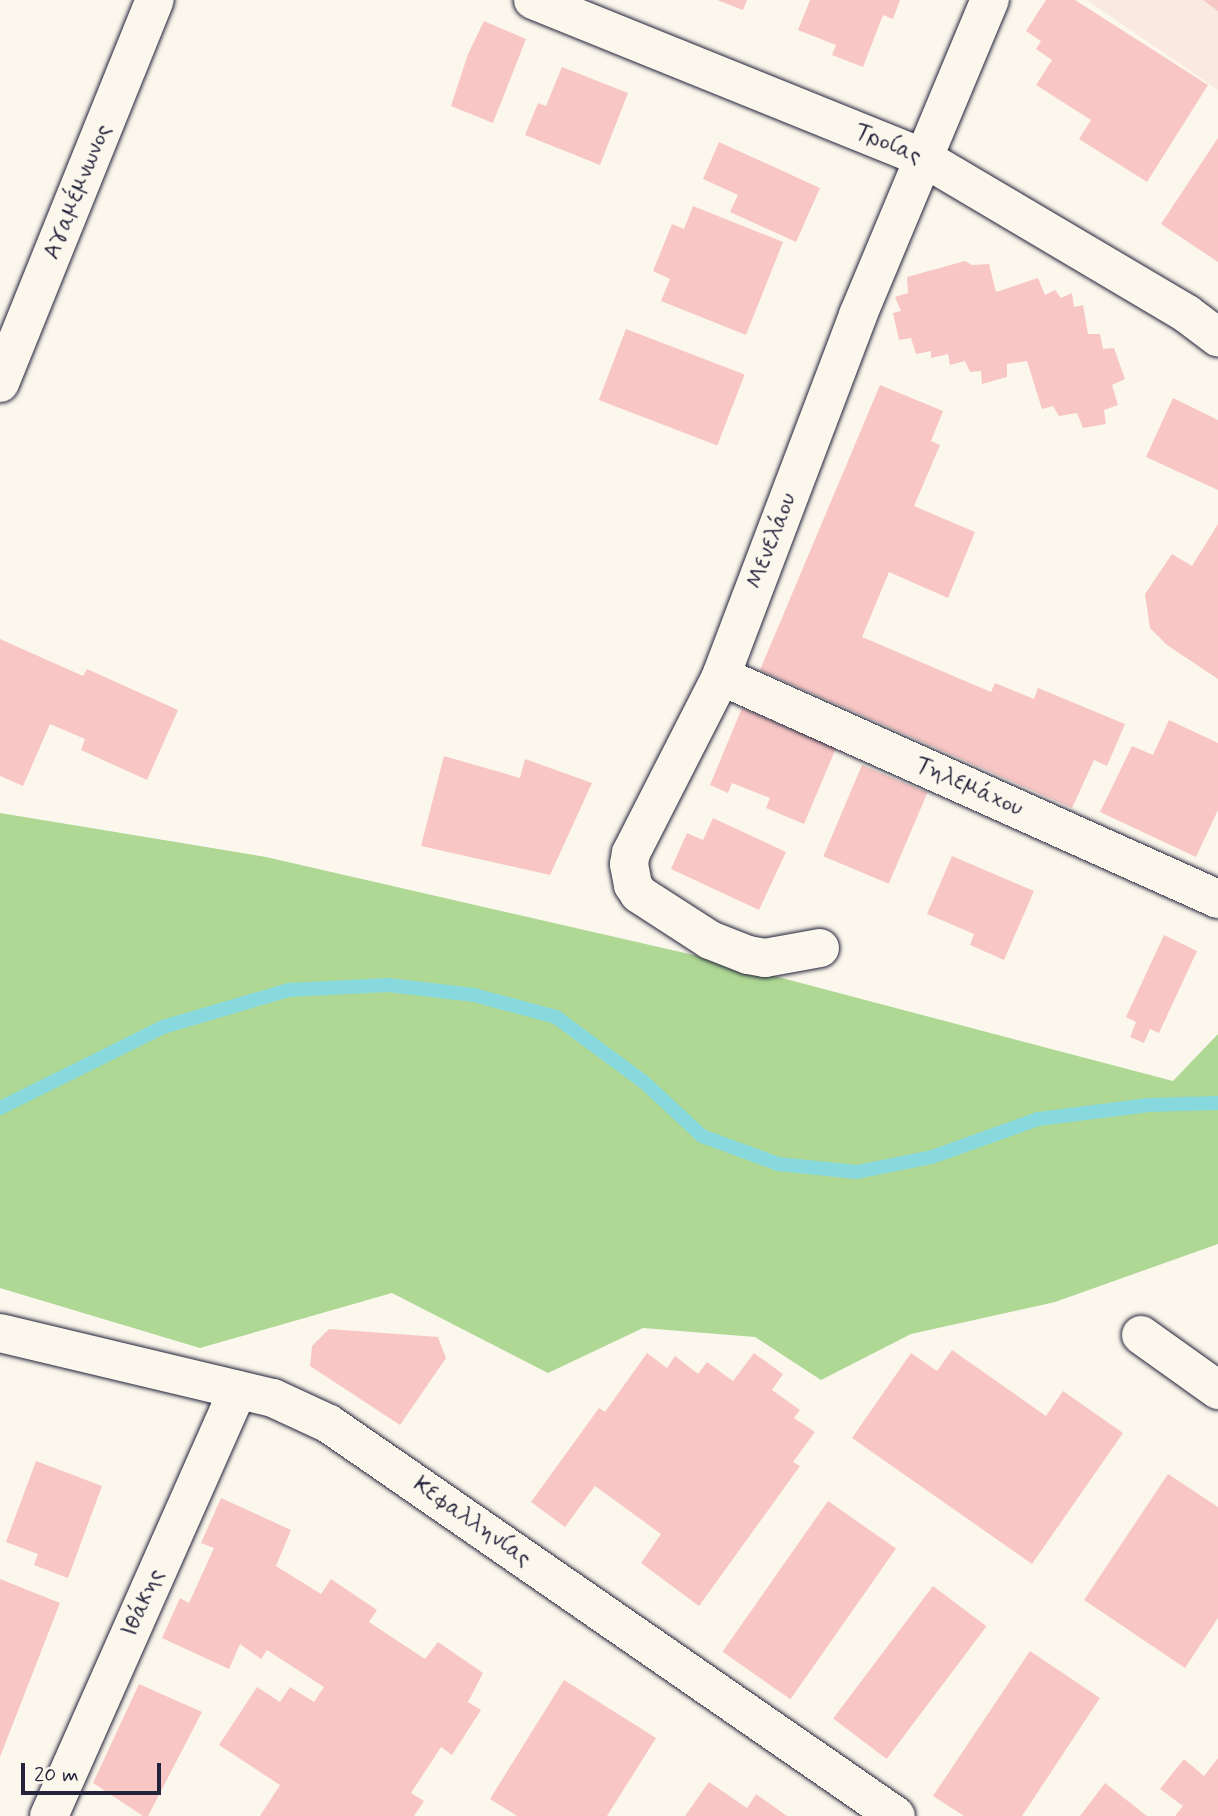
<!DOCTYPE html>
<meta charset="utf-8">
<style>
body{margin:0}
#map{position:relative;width:1218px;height:1816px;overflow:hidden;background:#fbf7ec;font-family:Mynerve,sans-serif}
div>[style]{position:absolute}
.built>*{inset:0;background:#fae9e0}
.green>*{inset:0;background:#afd895}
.stream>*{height:14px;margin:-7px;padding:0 7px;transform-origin:7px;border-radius:7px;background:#88d9de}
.building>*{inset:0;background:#f8c7c5;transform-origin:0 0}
.roads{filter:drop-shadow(0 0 2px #22223b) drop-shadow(0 0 2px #22223b)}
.minor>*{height:38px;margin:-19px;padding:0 19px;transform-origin:19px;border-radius:19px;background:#fbf7ec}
span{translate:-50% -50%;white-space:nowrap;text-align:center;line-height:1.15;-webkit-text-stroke:6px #fbf7ec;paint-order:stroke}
.street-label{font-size:23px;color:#22223b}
.scale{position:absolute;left:21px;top:1763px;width:140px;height:32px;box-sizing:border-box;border:4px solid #22223b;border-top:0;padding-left:9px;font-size:21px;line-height:24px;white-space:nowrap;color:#22223b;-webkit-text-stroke:5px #fbf7ec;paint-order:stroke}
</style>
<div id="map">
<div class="built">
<i style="clip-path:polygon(1087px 0,1218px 0,1218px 90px)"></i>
</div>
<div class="green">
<i style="clip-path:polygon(0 813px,266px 857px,698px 956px,1173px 1081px,1218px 1034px,1218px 1244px,1055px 1302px,911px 1334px,821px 1380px,755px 1337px,643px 1328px,548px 1373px,392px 1293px,200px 1348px,0 1288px)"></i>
</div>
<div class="stream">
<i style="left:0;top:1108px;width:182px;rotate:-26.4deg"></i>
<i style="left:163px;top:1027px;width:131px;rotate:-16.4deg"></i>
<i style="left:289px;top:990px;width:99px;rotate:-2.9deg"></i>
<i style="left:388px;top:985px;width:87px;rotate:6.6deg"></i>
<i style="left:474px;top:995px;width:85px;rotate:15deg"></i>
<i style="left:556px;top:1017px;width:109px;rotate:36.5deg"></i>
<i style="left:644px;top:1082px;width:79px;rotate:43deg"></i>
<i style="left:702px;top:1136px;width:81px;rotate:20.2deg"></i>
<i style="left:778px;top:1164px;width:79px;rotate:5.8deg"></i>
<i style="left:857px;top:1172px;width:76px;rotate:-11.3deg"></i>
<i style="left:932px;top:1157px;width:113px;rotate:-19.7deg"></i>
<i style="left:1038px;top:1119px;width:112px;rotate:-7.2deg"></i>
<i style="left:1149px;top:1105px;width:69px;rotate:-1.7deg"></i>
</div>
<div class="building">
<i style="clip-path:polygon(717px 0,747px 0,743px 10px)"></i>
<i style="clip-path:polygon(810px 0,900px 0,893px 19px,883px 15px,863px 67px,832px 55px,836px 45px,798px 30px)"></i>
<i style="clip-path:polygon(1046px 0,1075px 0,1208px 85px,1147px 182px,1079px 139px,1091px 120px,1036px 85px,1052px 60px,1036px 49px,1041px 41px,1026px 31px)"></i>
<i style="clip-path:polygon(1203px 0,1218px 0,1218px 11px)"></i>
<i style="clip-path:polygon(484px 21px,526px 39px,493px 123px,451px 106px,468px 54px)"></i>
<i style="clip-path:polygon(562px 67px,628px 93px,600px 165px,525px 135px,538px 103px,546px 106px)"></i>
<i style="clip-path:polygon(1218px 138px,1218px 262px,1161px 224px)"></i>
<i style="clip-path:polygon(719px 142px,820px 188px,796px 242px,730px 212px,738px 195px,703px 179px)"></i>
<i style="clip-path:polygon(693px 206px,783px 242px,746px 335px,661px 301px,670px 279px,653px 271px,672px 224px,684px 229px)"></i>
<i style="clip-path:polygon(965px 261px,972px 265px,989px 264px,996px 292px,1038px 278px,1045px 295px,1055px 290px,1061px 298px,1072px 293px,1074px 307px,1083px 305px,1088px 334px,1100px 334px,1103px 349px,1114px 348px,1125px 379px,1112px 385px,1118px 405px,1104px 410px,1106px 424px,1083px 428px,1077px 413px,1059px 416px,1053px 406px,1042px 409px,1027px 361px,1007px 364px,1007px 377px,982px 384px,981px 371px,970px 372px,965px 361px,950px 365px,948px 354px,931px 358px,931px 351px,916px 354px,911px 338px,899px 340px,893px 313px,901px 311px,895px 297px,908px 293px,907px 277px)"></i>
<i style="left:626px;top:329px;width:127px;height:76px;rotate:21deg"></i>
<i style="clip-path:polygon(880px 385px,943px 411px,931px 441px,940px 445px,914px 506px,975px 532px,948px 598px,889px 572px,862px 637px,991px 692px,995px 683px,1034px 699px,1038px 688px,1125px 724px,1107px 766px,1094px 760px,1072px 808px,760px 670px)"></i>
<i style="clip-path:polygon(1173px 398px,1218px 420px,1218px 490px,1146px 457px)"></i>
<i style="clip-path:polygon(1218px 524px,1218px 679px,1167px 645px,1150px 628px,1145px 594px,1172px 554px,1192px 566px)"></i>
<i style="clip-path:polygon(0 639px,83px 676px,87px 669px,178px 710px,147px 780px,81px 750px,85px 739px,50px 724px,23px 786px,0 776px)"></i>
<i style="clip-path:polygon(742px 708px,836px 748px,804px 824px,766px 808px,770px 798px,732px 783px,728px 793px,710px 785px)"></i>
<i style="clip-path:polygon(1169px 720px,1218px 743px,1218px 810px,1196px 857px,1100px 812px,1132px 746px,1153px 755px)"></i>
<i style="clip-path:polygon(444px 756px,520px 778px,525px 759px,592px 783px,550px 875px,421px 846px)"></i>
<i style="left:862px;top:765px;width:71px;height:99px;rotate:23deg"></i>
<i style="clip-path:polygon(713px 818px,786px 852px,759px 910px,671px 869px,687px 833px,703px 840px)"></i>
<i style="clip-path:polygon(952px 856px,1034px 891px,1004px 960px,970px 945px,974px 934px,927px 914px)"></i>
<i style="clip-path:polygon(1164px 935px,1197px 951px,1159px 1033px,1150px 1029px,1144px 1043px,1130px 1037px,1136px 1022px,1126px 1017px)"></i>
<i style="clip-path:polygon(329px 1329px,438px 1337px,446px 1358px,400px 1425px,310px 1366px,312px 1346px)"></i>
<i style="clip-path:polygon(952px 1350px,1046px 1416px,1063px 1391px,1123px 1433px,1032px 1564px,852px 1438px,911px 1353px,937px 1371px)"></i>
<i style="clip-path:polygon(647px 1353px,667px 1368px,675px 1356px,698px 1374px,707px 1362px,733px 1381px,754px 1353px,783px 1374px,772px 1390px,800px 1410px,794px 1418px,815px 1432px,793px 1462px,800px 1466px,699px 1606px,641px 1563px,661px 1534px,595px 1486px,565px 1527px,531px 1502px,599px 1408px,605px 1412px)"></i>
<i style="clip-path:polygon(36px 1461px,102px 1486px,68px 1578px,34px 1565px,38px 1554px,6px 1542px)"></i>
<i style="clip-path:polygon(1168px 1474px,1218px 1507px,1218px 1618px,1185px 1668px,1084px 1600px)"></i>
<i style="clip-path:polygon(221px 1498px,291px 1530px,276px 1566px,321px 1594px,331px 1579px,377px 1610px,369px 1622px,425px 1659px,438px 1642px,483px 1673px,468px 1702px,481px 1710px,452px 1755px,441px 1747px,411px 1793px,424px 1801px,414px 1816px,260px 1816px,280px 1785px,219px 1745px,257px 1687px,280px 1702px,290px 1687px,314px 1702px,324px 1687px,267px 1650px,261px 1659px,240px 1644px,229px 1669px,162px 1638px,180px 1598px,189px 1603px,214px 1548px,201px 1543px)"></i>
<i style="left:828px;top:1501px;width:83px;height:184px;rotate:35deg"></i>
<i style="clip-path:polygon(0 1579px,60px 1603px,0 1757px)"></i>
<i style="left:933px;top:1586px;width:67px;height:166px;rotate:37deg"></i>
<i style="clip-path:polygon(1030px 1651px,1100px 1698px,1022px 1816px,964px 1816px,933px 1796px)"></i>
<i style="clip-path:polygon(564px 1680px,656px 1738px,607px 1816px,517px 1816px,490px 1799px)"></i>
<i style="clip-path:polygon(139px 1684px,202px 1712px,148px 1816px,143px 1816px,93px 1783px)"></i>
<i style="clip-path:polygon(1218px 1758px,1218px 1816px,1175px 1816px,1183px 1806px,1160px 1789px,1184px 1759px,1204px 1776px)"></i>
<i style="clip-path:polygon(709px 1782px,747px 1808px,756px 1794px,787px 1816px,685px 1816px)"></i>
<i style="clip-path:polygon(1105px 1783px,1147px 1816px,1080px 1816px)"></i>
</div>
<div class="roads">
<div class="minor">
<i style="left:533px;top:0;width:419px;rotate:22deg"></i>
<i style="left:922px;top:157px;width:308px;rotate:30.6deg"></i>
<i style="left:1187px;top:314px;width:39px;rotate:37deg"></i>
<i style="left:0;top:383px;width:413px;rotate:-68deg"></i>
<i style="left:721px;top:676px;width:545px;rotate:24.17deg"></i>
<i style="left:820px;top:948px;width:56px;rotate:169.7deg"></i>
<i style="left:765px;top:958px;width:17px;rotate:-170deg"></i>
<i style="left:748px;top:955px;width:41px;rotate:-158.5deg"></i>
<i style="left:710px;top:940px;width:85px;rotate:-147.1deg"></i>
<i style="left:639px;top:894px;width:11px;rotate:-124deg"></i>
<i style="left:633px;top:885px;width:21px;rotate:-101deg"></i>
<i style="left:629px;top:864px;width:11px;rotate:-80deg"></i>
<i style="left:631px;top:853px;width:199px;rotate:-63deg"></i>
<i style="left:721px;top:676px;width:386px;rotate:-69.2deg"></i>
<i style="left:858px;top:315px;width:342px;rotate:-67.3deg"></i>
<i style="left:0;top:1333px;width:281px;rotate:13.4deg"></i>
<i style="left:273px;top:1398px;width:62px;rotate:24.9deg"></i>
<i style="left:329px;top:1424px;width:689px;rotate:34.66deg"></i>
<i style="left:1141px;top:1335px;width:95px;rotate:35.5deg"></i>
<i style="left:49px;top:1816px;width:466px;rotate:-66.1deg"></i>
</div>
</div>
<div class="street-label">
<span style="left:888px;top:144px;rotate:23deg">Τροίας</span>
<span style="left:78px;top:192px;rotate:-68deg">Αγαμέμνωνος</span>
<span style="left:772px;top:541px;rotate:-69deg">Μενελάου</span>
<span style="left:969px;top:787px;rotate:24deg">Τηλεμάχου</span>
<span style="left:472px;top:1522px;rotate:35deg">Κεφαλληνίας</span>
<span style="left:143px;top:1603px;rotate:-66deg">Ιθάκης</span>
</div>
<div class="scale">20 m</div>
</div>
